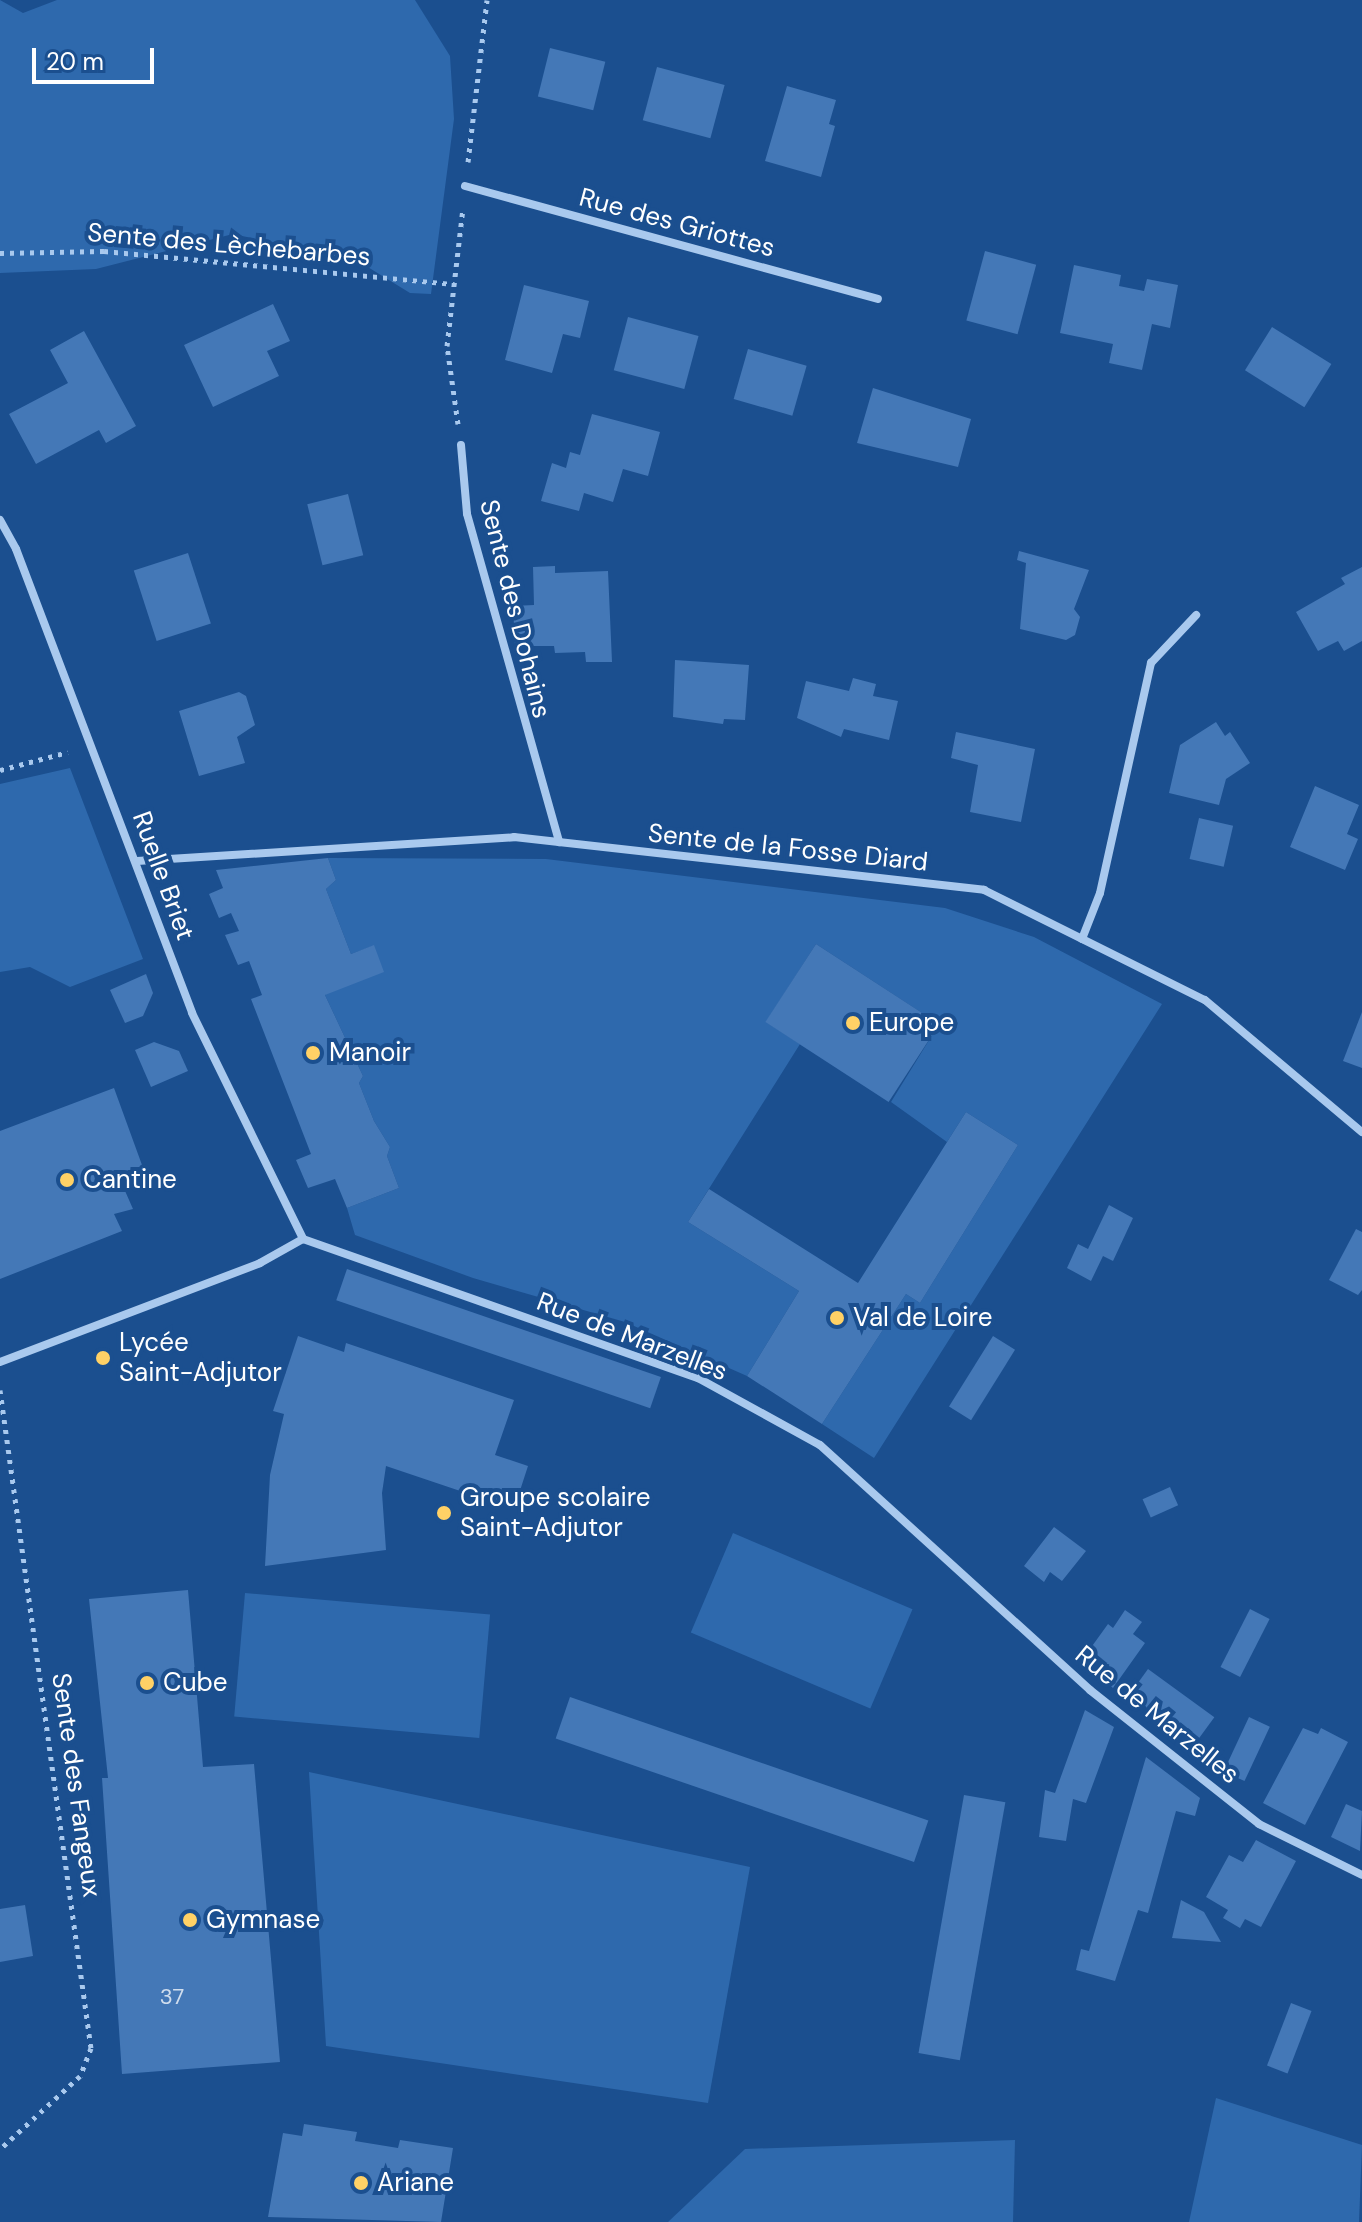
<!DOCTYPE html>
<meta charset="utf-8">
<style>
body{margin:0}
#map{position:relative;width:1362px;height:2222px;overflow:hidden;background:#1b4f8f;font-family:"DM Sans",sans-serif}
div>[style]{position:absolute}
.green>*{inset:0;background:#2e69ad;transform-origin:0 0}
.building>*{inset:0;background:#4478b7;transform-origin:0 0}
.path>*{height:5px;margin-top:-2.5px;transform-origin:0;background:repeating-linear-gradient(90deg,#a9c9ee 0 4px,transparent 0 10px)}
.street>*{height:8px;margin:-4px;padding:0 4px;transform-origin:4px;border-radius:4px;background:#a9c9ee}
.dots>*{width:22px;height:22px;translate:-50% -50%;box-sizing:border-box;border:4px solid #1b4f8f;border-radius:50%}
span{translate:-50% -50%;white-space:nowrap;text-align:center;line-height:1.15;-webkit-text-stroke:8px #1b4f8f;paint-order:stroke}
.number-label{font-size:22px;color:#d0dded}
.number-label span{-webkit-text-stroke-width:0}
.street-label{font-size:26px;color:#fff}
.poi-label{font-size:26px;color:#fff}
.left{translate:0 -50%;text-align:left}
.scale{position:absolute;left:32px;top:48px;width:122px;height:36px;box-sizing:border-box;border:4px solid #fff;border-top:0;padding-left:10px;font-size:24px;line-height:28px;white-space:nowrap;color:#fff;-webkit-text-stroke:6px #1b4f8f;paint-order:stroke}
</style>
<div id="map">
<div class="green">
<i style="clip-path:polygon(0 0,23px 13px,57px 0,415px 0,450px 56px,454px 119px,431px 294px,410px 293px,358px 261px,233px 234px,96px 269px,0 273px)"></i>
<i style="clip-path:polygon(70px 768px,143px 959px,70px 987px,30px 967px,0 972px,0 784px)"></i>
<i style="clip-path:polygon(328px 858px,546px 859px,945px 908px,1034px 937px,1162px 1004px,874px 1458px,822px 1424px,906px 1294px,920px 1303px,1018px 1145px,966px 1112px,947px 1142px,891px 1102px,939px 1024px,816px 944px,766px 1022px,800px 1044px,688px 1222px,799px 1291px,747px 1376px,625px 1322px,473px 1278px,355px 1235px,347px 1208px,399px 1188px,387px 1156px,390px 1147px,374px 1121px,359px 1083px,363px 1076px,325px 995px,373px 946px,351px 954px,326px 889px,336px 880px)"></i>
<i style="left:733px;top:1533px;width:195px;height:108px;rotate:23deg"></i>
<i style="left:245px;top:1593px;width:246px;height:124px;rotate:5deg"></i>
<i style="clip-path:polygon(309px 1772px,750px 1867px,708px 2103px,326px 2046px)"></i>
<i style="clip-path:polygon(1216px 2098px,1362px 2145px,1359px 2222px,1189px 2222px)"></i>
<i style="clip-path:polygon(1015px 2140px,1013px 2222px,668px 2222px,745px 2149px)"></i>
</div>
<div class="building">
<i style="left:550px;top:48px;width:57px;height:50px;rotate:14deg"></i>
<i style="left:657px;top:67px;width:70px;height:55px;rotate:15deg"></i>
<i style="clip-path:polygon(787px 86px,836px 100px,829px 124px,835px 126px,821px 177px,765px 161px)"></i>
<i style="left:985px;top:251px;width:53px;height:72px;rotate:15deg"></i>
<i style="clip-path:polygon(1074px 265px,1121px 275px,1119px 286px,1144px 291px,1147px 279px,1178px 285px,1170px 328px,1152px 324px,1142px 370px,1109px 363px,1113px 344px,1060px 333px)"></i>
<i style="clip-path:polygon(524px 285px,589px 301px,580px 338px,563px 334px,552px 373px,505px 360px)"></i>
<i style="clip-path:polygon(273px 304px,290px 341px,267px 351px,279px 376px,213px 407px,184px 345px)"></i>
<i style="left:628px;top:317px;width:73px;height:55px;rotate:15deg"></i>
<i style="left:1272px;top:327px;width:70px;height:51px;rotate:32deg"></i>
<i style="clip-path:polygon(84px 331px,136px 426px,106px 443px,99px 430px,36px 464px,9px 414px,68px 383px,50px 350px)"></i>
<i style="left:748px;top:349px;width:61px;height:52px;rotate:16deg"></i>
<i style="clip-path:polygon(873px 388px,971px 419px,958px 467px,857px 443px)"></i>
<i style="clip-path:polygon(592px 414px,660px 432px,648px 476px,623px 469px,613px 502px,584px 493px,579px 511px,541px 501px,552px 463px,566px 468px,570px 452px,580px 455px)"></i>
<i style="left:348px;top:494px;width:63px;height:42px;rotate:76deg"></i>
<i style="clip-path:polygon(1019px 551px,1089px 570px,1074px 609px,1080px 617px,1075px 635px,1066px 640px,1020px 629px,1026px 563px,1017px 560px)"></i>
<i style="left:188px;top:553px;width:74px;height:57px;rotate:72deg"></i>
<i style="clip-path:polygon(555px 566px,555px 573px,608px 571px,612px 662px,586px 662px,585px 652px,555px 653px,554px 646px,515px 646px,513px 606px,534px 605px,533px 567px)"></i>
<i style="clip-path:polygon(1362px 567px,1362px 641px,1344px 651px,1338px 641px,1318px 651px,1296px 612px,1345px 584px,1341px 578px)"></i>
<i style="clip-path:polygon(675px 660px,749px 665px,745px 720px,724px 719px,723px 724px,673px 717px)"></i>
<i style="clip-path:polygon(853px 678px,876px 684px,873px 696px,898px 701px,889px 740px,844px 729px,841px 737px,797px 718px,806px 681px,849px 691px)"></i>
<i style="clip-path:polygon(239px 692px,246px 696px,255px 725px,237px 737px,245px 763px,199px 776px,179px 711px)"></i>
<i style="clip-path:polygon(1216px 722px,1225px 736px,1230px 732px,1250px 763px,1226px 779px,1219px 805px,1169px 793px,1180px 745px)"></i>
<i style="clip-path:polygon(956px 732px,1035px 749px,1021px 822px,970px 812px,978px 765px,951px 758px)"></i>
<i style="clip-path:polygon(1315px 786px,1359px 805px,1347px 834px,1358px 839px,1345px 870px,1290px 847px)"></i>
<i style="left:1199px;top:818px;width:35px;height:42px;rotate:13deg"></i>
<i style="clip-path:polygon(328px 858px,336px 880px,326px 889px,351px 954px,374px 945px,384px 972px,325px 995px,363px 1076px,359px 1083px,374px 1121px,390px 1147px,387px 1156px,399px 1188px,347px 1208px,335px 1179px,308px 1188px,296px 1160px,311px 1154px,251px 999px,262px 995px,249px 961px,238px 965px,225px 935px,239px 931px,231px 913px,219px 918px,209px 894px,223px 888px,216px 870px)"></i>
<i style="left:816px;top:944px;width:147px;height:93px;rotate:33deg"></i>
<i style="clip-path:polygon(146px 974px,153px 993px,143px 1016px,125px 1023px,110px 990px)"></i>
<i style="clip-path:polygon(1362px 1012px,1362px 1068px,1343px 1061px)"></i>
<i style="clip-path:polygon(154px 1042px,179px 1051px,188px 1071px,151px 1087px,135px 1050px)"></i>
<i style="clip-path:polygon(114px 1088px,146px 1176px,122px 1184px,133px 1209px,114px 1214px,122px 1231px,0 1279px,0 1131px)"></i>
<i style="clip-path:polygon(966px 1112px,1018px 1145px,920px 1303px,906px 1294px,822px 1424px,747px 1376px,799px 1291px,688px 1222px,709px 1189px,858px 1283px)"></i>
<i style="clip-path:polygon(1109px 1205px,1133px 1218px,1113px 1261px,1103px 1256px,1091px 1281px,1067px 1268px,1078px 1244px,1088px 1249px)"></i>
<i style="clip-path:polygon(1356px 1229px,1362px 1232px,1362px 1290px,1358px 1295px,1329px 1280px)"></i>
<i style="left:347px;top:1269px;width:332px;height:33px;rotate:19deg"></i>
<i style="clip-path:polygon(298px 1336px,344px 1352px,346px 1343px,514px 1400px,495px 1455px,528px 1466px,514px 1509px,386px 1466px,382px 1493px,386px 1550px,265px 1566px,270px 1475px,284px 1414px,273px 1411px)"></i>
<i style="left:993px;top:1336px;width:26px;height:83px;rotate:32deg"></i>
<i style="left:1170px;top:1487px;width:20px;height:30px;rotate:66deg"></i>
<i style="clip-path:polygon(1054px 1527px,1086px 1551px,1062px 1581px,1050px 1572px,1044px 1582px,1024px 1566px)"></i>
<i style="clip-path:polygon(188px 1590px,203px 1767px,254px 1764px,280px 2062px,122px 2074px,102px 1778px,108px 1778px,89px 1599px)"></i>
<i style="left:1250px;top:1609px;width:22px;height:65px;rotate:27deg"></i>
<i style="clip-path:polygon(1125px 1610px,1142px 1622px,1133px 1634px,1145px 1643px,1113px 1688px,1082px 1660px,1108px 1624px,1113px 1628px)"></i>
<i style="left:1148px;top:1669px;width:82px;height:32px;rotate:36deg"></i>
<i style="left:570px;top:1697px;width:379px;height:44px;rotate:19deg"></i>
<i style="clip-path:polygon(1085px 1710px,1114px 1727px,1086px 1803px,1073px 1799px,1066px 1841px,1039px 1837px,1045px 1790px,1055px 1793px)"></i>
<i style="left:1249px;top:1717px;width:23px;height:60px;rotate:25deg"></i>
<i style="clip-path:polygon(1303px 1728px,1318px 1734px,1321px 1728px,1348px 1742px,1305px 1825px,1263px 1803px)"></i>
<i style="clip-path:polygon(1146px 1757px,1200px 1798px,1195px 1816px,1176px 1811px,1148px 1913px,1138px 1910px,1115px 1981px,1076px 1970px,1081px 1949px,1089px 1951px)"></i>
<i style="left:964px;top:1795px;width:42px;height:262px;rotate:10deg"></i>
<i style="clip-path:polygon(1346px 1804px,1362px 1811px,1360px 1851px,1331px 1837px)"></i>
<i style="clip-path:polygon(1256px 1840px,1296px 1861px,1261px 1927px,1245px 1919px,1240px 1928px,1223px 1918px,1228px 1910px,1206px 1897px,1229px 1855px,1243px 1862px)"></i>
<i style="clip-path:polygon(1181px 1900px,1204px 1912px,1221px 1942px,1172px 1938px)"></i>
<i style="clip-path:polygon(25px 1905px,33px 1956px,0 1962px,0 1909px)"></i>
<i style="left:1291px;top:2003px;width:22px;height:67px;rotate:21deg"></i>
<i style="clip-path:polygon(304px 2124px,357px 2132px,355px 2141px,398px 2148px,400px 2140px,453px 2148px,441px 2222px,268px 2217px,283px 2133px,302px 2136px)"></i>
</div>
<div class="path">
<i style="left:468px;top:162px;width:163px;rotate:-83.3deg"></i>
<i style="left:0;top:253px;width:104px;rotate:-1.1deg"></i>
<i style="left:104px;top:251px;width:352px;rotate:5.4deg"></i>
<i style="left:458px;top:424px;width:79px;rotate:-98deg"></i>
<i style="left:447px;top:346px;width:139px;rotate:-83.4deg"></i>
<i style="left:0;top:770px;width:70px;rotate:-14.8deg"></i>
<i style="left:0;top:1390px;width:664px;rotate:82.13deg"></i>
<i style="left:91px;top:2048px;width:30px;rotate:111deg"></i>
<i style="left:80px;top:2076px;width:108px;rotate:137.6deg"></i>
</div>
<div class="street">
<i style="left:465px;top:186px;width:428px;rotate:15.3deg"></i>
<i style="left:461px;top:445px;width:69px;rotate:85deg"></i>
<i style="left:467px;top:514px;width:341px;rotate:74.3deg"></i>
<i style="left:0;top:520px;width:33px;rotate:61deg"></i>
<i style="left:16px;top:549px;width:496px;rotate:69.2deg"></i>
<i style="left:192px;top:1013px;width:252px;rotate:63.8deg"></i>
<i style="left:137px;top:861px;width:378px;rotate:-3.6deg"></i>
<i style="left:514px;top:837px;width:473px;rotate:6.4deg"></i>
<i style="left:984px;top:890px;width:247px;rotate:26.5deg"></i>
<i style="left:1205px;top:1000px;width:205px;rotate:40.1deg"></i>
<i style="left:1082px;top:939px;width:49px;rotate:-68.6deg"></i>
<i style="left:1100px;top:893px;width:236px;rotate:-77.5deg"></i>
<i style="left:1151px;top:663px;width:66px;rotate:-46.8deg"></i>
<i style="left:0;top:1362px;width:278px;rotate:-20.8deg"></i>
<i style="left:260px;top:1263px;width:49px;rotate:-29.2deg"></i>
<i style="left:303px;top:1239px;width:419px;rotate:19.4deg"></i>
<i style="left:698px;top:1378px;width:139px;rotate:28.8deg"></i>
<i style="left:820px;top:1445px;width:365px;rotate:42.2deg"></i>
<i style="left:1090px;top:1690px;width:216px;rotate:38.4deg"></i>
<i style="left:1259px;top:1824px;width:115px;rotate:26.3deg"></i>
</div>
<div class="dots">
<i style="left:853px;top:1023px;background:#ffd166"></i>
<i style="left:313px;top:1053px;background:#ffd166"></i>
<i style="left:67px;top:1180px;background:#ffd166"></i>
<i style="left:837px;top:1318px;background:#ffd166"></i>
<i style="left:103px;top:1358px;background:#ffd166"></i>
<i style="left:444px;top:1513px;background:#ffd166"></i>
<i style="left:147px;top:1683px;background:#ffd166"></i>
<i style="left:190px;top:1920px;background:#ffd166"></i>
<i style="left:361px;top:2183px;background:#ffd166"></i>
</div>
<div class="number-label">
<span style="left:172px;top:1997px">37</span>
</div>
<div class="street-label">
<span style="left:677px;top:223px;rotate:15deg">Rue des Griottes</span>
<span style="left:229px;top:245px;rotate:5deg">Sente des Lèchebarbes</span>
<span style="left:515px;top:609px;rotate:76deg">Sente des Dohains</span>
<span style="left:788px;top:848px;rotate:6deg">Sente de la Fosse Diard</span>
<span style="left:163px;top:876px;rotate:70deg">Ruelle Briet</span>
<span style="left:632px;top:1337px;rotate:21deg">Rue de Marzelles</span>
<span style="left:1157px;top:1715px;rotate:39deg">Rue de Marzelles</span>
<span style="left:76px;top:1785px;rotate:82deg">Sente des Fangeux</span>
</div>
<div class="poi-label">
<span class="left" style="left:869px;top:1023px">Europe</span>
<span class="left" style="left:329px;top:1053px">Manoir</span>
<span class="left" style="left:83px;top:1180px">Cantine</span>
<span class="left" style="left:853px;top:1318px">Val de Loire</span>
<span class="left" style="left:119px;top:1358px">Lycée<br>Saint-Adjutor</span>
<span class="left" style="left:460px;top:1513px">Groupe scolaire<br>Saint-Adjutor</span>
<span class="left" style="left:163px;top:1683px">Cube</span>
<span class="left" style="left:206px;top:1920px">Gymnase</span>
<span class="left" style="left:377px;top:2183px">Ariane</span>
</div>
<div class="scale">20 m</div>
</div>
